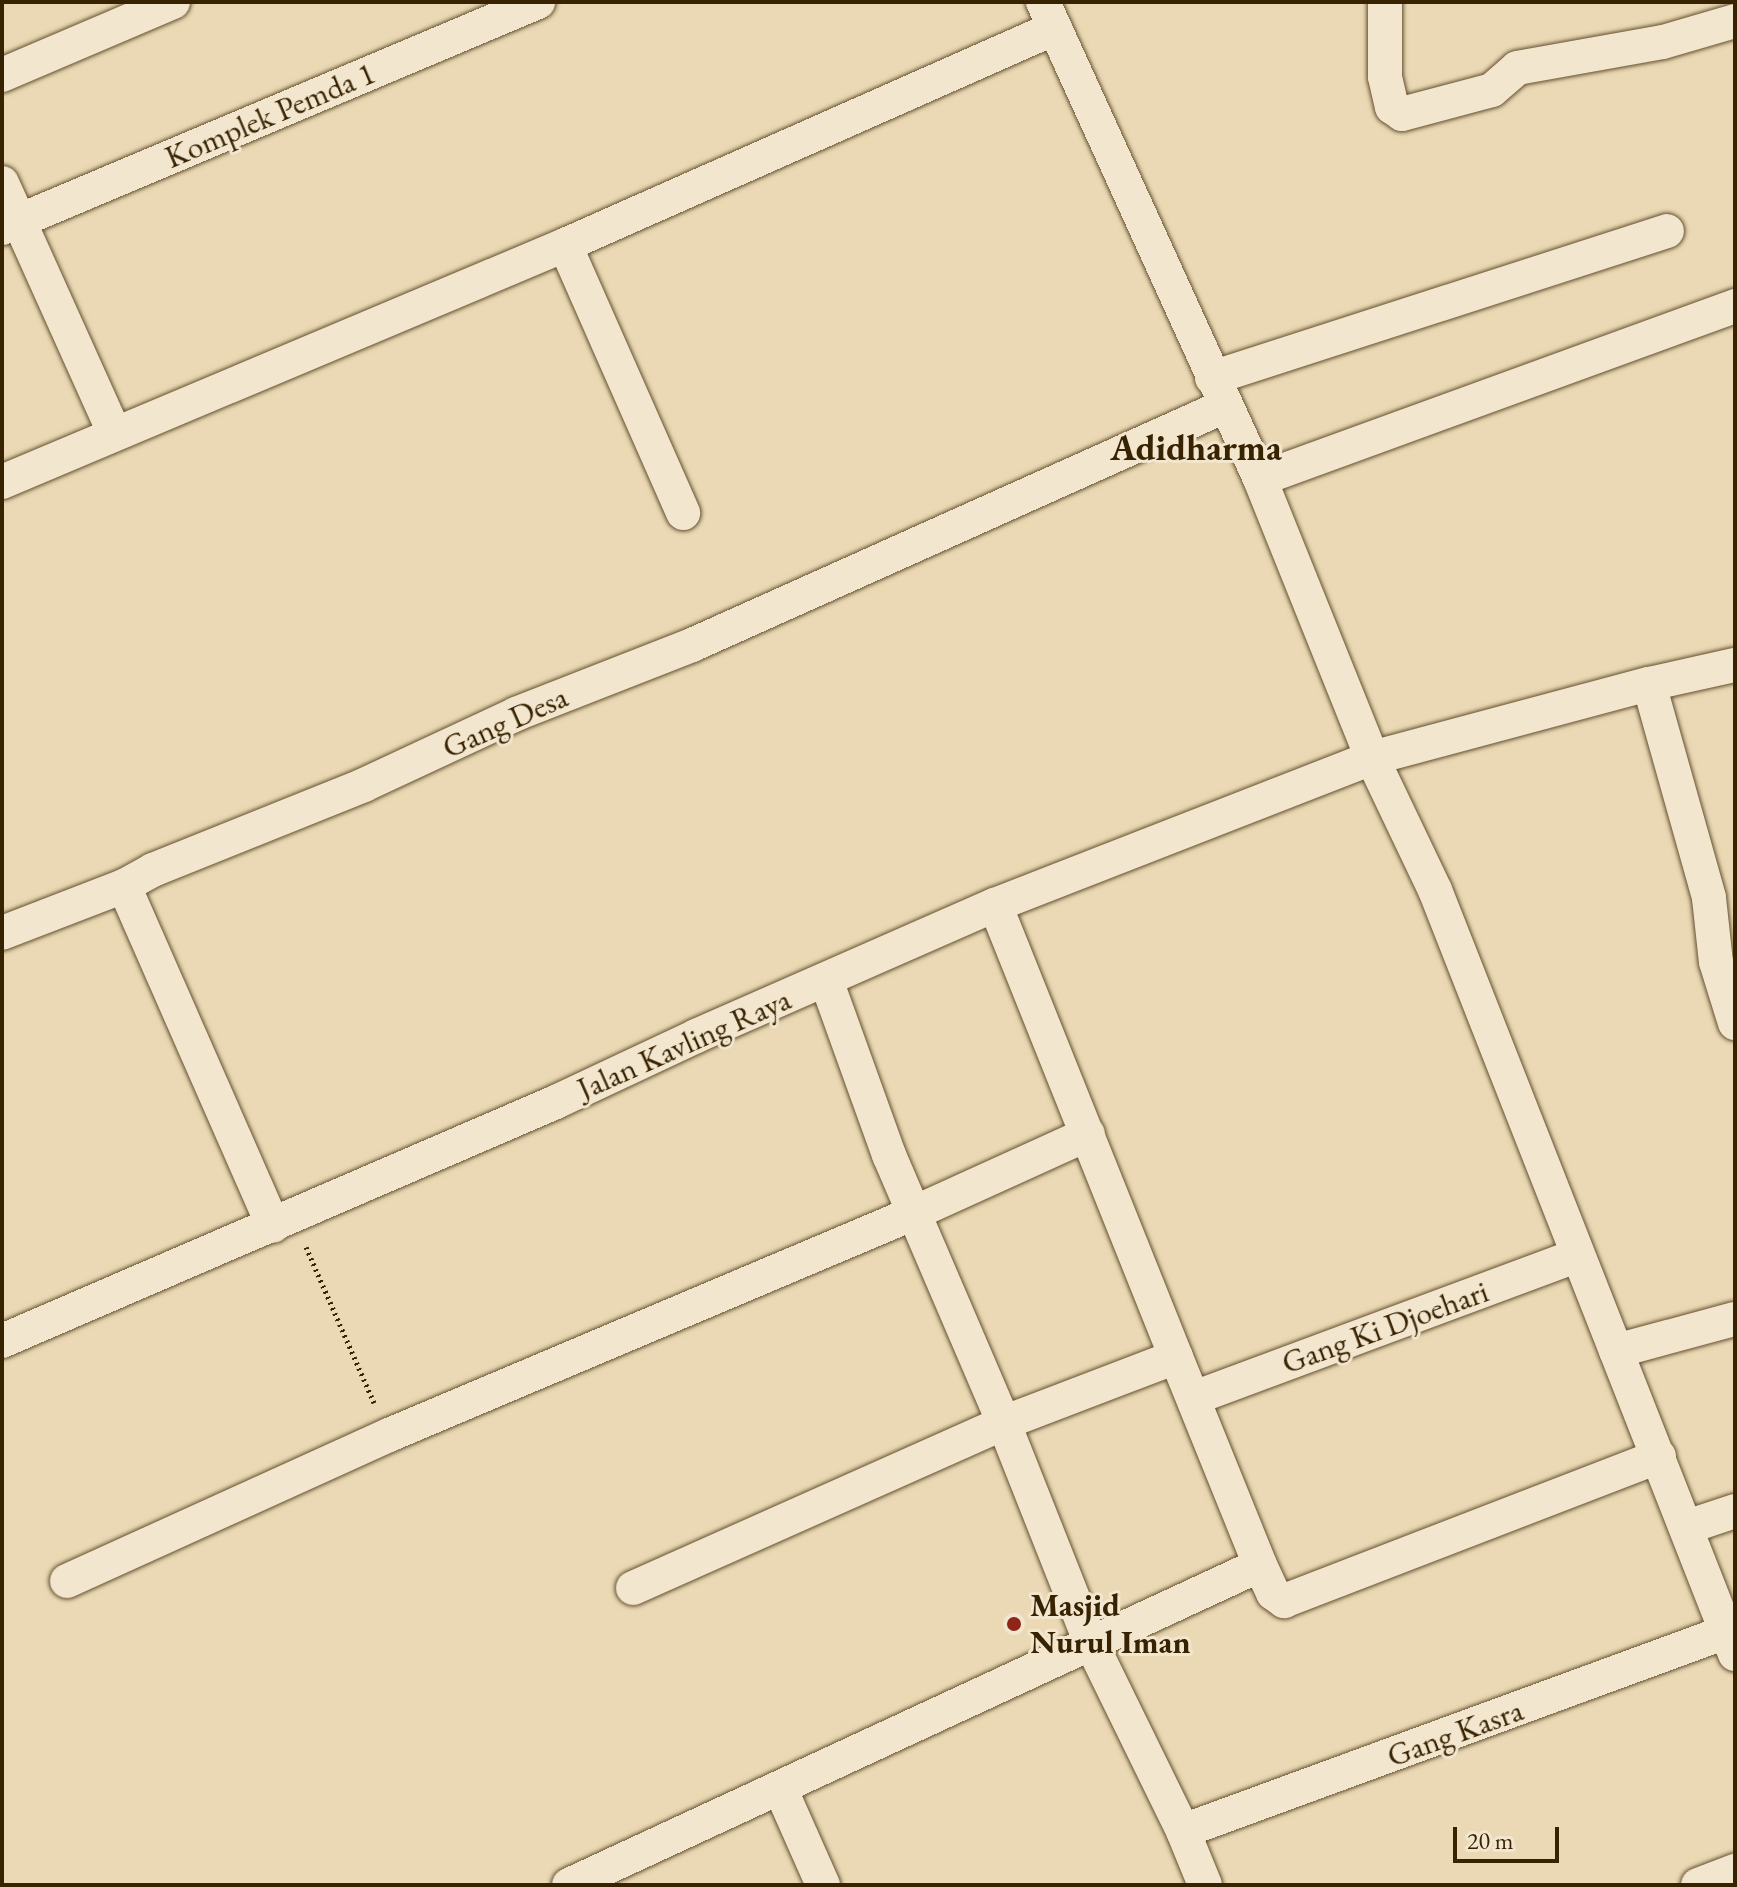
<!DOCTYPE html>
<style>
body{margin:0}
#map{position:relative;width:1737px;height:1887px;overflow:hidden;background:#ebd9b5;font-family:"EB Garamond",serif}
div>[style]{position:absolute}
.path>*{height:5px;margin-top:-2.5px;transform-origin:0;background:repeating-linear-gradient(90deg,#372201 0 2px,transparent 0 6px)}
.roads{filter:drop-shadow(0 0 2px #64502e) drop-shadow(0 0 2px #64502e)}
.minor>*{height:34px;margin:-17px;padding:0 17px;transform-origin:17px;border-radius:17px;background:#f2e6cf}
.dots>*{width:22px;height:22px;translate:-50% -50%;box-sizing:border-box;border:4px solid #f2e6cf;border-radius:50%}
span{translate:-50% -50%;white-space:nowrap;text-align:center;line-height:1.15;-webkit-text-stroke:6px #f2e6cf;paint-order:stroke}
.street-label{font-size:32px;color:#372201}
.poi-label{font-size:32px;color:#372201;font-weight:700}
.left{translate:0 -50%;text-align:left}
.quarter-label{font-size:36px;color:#372201;font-weight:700}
.frame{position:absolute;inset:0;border:4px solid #372201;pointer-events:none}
.scale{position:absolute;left:1453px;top:1827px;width:106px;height:36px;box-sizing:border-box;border:4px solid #372201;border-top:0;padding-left:10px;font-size:24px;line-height:28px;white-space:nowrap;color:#372201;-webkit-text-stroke:6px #f2e6cf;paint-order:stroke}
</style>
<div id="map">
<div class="path">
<i style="left:306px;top:1247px;width:170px;rotate:66.4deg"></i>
</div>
<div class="roads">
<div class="minor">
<i style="left:1043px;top:2px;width:524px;rotate:65.54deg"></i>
<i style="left:1260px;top:479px;width:301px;rotate:68.1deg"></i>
<i style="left:1372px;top:758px;width:146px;rotate:64.5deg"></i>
<i style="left:1435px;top:890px;width:821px;rotate:68.56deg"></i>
<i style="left:1385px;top:2px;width:75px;rotate:90deg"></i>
<i style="left:1385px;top:77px;width:31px;rotate:77deg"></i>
<i style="left:1392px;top:107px;width:12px;rotate:35deg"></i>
<i style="left:1402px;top:114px;width:93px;rotate:-14.9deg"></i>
<i style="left:1492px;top:90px;width:33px;rotate:-41deg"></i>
<i style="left:1517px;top:68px;width:148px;rotate:-10.1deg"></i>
<i style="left:1663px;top:42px;width:75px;rotate:-16.3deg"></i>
<i style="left:2px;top:75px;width:186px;rotate:-23.1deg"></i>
<i style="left:2px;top:183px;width:275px;rotate:65.8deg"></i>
<i style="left:2px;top:228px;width:582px;rotate:-22.86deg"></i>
<i style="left:565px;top:245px;width:293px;rotate:66.2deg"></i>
<i style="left:1212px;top:378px;width:478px;rotate:-17.9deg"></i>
<i style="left:1260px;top:479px;width:506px;rotate:-20.01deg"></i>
<i style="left:2px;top:482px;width:611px;rotate:-22.83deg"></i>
<i style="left:565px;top:245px;width:536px;rotate:-23.89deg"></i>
<i style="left:1649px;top:684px;width:222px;rotate:74.3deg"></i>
<i style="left:1709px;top:898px;width:64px;rotate:83.8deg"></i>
<i style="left:1716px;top:962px;width:64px;rotate:72.7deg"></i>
<i style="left:124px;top:886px;width:371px;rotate:66.3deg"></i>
<i style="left:2px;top:933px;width:131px;rotate:-21.1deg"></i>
<i style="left:124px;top:886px;width:33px;rotate:-29deg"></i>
<i style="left:153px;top:870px;width:227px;rotate:-21.9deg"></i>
<i style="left:364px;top:785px;width:168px;rotate:-25deg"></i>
<i style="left:516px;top:714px;width:189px;rotate:-21.4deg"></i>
<i style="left:692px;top:645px;width:584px;rotate:-24.15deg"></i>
<i style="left:826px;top:980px;width:186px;rotate:70.2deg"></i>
<i style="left:889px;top:1155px;width:284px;rotate:66.8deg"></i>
<i style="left:1001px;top:1416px;width:244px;rotate:68.4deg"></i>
<i style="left:1091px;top:1643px;width:209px;rotate:63.9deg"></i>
<i style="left:1183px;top:1831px;width:58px;rotate:67.8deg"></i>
<i style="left:2px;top:1341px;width:603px;rotate:-23.34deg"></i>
<i style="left:556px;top:1102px;width:155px;rotate:-25.2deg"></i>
<i style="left:696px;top:1036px;width:326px;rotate:-23.7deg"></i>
<i style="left:995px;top:905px;width:405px;rotate:-21.3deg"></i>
<i style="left:1372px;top:758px;width:287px;rotate:-15deg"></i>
<i style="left:1649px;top:684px;width:88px;rotate:-12.5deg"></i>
<i style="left:1616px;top:1351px;width:123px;rotate:-15.1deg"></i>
<i style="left:1176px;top:1357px;width:224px;rotate:68deg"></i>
<i style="left:1260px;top:1565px;width:31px;rotate:65deg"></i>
<i style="left:1273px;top:1593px;width:14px;rotate:36deg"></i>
<i style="left:1284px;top:1601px;width:402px;rotate:-21.1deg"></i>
<i style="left:1194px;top:1398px;width:408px;rotate:-20.4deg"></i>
<i style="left:1687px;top:1527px;width:51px;rotate:-18.4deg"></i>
<i style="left:67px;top:1581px;width:354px;rotate:-24.4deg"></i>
<i style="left:389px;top:1435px;width:570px;rotate:-22.92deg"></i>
<i style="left:914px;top:1213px;width:191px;rotate:-24.4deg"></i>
<i style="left:633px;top:1588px;width:405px;rotate:-24deg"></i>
<i style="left:1003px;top:1423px;width:185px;rotate:-20.9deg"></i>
<i style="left:1176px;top:1357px;width:487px;rotate:-111.8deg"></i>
<i style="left:780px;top:1788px;width:106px;rotate:66.1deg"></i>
<i style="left:1183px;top:1831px;width:578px;rotate:-20.13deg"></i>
<i style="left:569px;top:1885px;width:761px;rotate:-24.85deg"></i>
<i style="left:1698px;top:1885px;width:40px;rotate:-21deg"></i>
</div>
</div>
<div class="dots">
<i style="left:1014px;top:1624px;background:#8f2418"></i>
</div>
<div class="street-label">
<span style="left:270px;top:115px;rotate:-23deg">Komplek Pemda 1</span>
<span style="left:505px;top:722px;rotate:-24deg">Gang Desa</span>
<span style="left:684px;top:1044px;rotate:-24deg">Jalan Kavling Raya</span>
<span style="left:1385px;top:1327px;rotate:-20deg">Gang Ki Djoehari</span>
<span style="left:1455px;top:1733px;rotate:-20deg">Gang Kasra</span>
</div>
<div class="poi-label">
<span class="left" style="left:1030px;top:1624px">Masjid<br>Nurul Iman</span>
</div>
<div class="quarter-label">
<span style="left:1196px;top:448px">Adidharma</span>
</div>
<div class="frame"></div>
<div class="scale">20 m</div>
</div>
